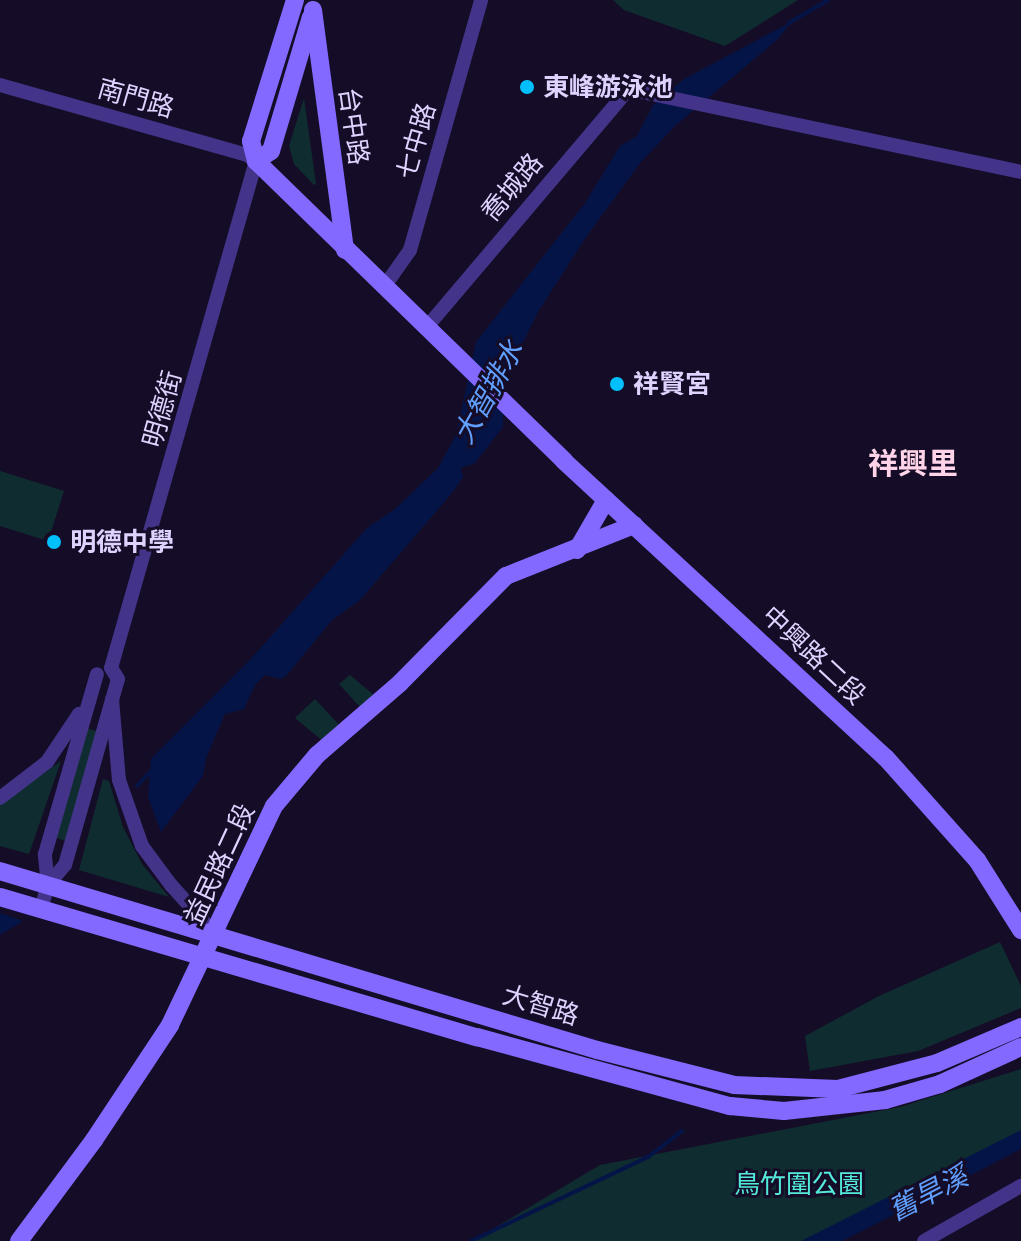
<!DOCTYPE html>
<meta charset="utf-8">
<style>
body{margin:0}
#map{position:relative;width:1021px;height:1241px;overflow:hidden;background:#150d27;font-family:Inter,"Noto Sans TC",sans-serif}
div>[style]{position:absolute}
.green>*{inset:0;background:#0f2d31;transform-origin:0 0}
.water>*{inset:0;background:#051447}
.stream>*{height:4px;margin:-2px;padding:0 2px;transform-origin:2px;border-radius:2px;background:#051447}
.street>*{height:14px;margin:-7px;padding:0 7px;transform-origin:7px;border-radius:7px;background:#43348a}
.secondary>*{height:18px;margin:-9px;padding:0 9px;transform-origin:9px;border-radius:9px;background:#8369ff}
.dots>*{width:22px;height:22px;translate:-50% -50%;box-sizing:border-box;border:4px solid #150d27;border-radius:50%}
span{translate:-50% -50%;white-space:nowrap;text-align:center;line-height:1.15;-webkit-text-stroke:6px #150d27;paint-order:stroke}
.poi-label{font-size:26px;color:#ded2ff;font-weight:700}
.left{translate:0 -50%;text-align:left}
.street-label{font-size:26px;color:#ded2ff}
.park-label{font-size:26px;color:#53eada}
.water-label{font-size:28px;color:#609fff;font-style:italic}
.quarter-label{font-size:30px;color:#ffd4e9;font-weight:700}
</style>
<div id="map">
<div class="green">
<i style="clip-path:polygon(613px 0,798px 0,725px 46px,624px 10px)"></i>
<i style="clip-path:polygon(304px 98px,316px 184px,314px 185px,294px 164px,289px 146px)"></i>
<i style="clip-path:polygon(0 471px,64px 491px,48px 541px,0 526px)"></i>
<i style="clip-path:polygon(350px 675px,375px 696px,361px 708px,339px 684px)"></i>
<i style="clip-path:polygon(315px 699px,341px 727px,324px 742px,295px 718px)"></i>
<i style="left:86px;top:728px;width:15px;height:114px;rotate:16deg"></i>
<i style="clip-path:polygon(61px 761px,29px 854px,0 846px,0 804px)"></i>
<i style="clip-path:polygon(103px 779px,109px 781px,123px 827px,142px 864px,169px 897px,79px 870px)"></i>
<i style="clip-path:polygon(1000px 942px,1021px 986px,1021px 1008px,918px 1051px,810px 1071px,805px 1036px,879px 996px)"></i>
<i style="clip-path:polygon(1021px 1069px,1021px 1133px,813px 1241px,473px 1241px,600px 1165px,900px 1107px)"></i>
</div>
<div class="water">
<i style="clip-path:polygon(791px 22px,779px 38px,675px 126px,641px 162px,586px 237px,538px 312px,504px 382px,503px 427px,475px 463px,461px 468px,463px 477px,452px 493px,360px 600px,332px 620px,287px 675px,281px 679px,265px 675px,255px 685px,244px 709px,225px 714px,206px 758px,203px 776px,161px 832px,148px 797px,151px 759px,247px 663px,367px 528px,395px 509px,438px 468px,456px 435px,476px 342px,585px 203px,620px 146px,637px 136px,653px 105px,684px 79px)"></i>
<i style="clip-path:polygon(0 913px,23px 921px,0 935px)"></i>
<i style="clip-path:polygon(1021px 1130px,1021px 1149px,921px 1201px,842px 1241px,801px 1241px)"></i>
</div>
<div class="stream">
<i style="left:789px;top:23px;width:45px;rotate:-30.5deg"></i>
<i style="left:137px;top:786px;width:21px;rotate:-47deg"></i>
<i style="left:471px;top:1241px;width:196px;rotate:-25.4deg"></i>
<i style="left:648px;top:1157px;width:43px;rotate:-37.4deg"></i>
</div>
<div class="street">
<i style="left:0;top:85px;width:257px;rotate:15.8deg"></i>
<i style="left:247px;top:155px;width:11px;rotate:34deg"></i>
<i style="left:256px;top:161px;width:527px;rotate:105.96deg"></i>
<i style="left:384px;top:287px;width:45px;rotate:-54.9deg"></i>
<i style="left:410px;top:250px;width:260px;rotate:-74.1deg"></i>
<i style="left:426px;top:328px;width:308px;rotate:-49.7deg"></i>
<i style="left:625px;top:93px;width:17px;rotate:-3deg"></i>
<i style="left:642px;top:92px;width:387px;rotate:11.9deg"></i>
<i style="left:112px;top:699px;width:81px;rotate:85.1deg"></i>
<i style="left:119px;top:780px;width:70px;rotate:70.8deg"></i>
<i style="left:142px;top:846px;width:49px;rotate:53.4deg"></i>
<i style="left:171px;top:885px;width:64px;rotate:48.1deg"></i>
<i style="left:0;top:798px;width:59px;rotate:-37.5deg"></i>
<i style="left:47px;top:762px;width:58px;rotate:-56.3deg"></i>
<i style="left:48px;top:885px;width:26px;rotate:-50deg"></i>
<i style="left:65px;top:865px;width:193px;rotate:-74.1deg"></i>
<i style="left:118px;top:679px;width:13px;rotate:-122deg"></i>
<i style="left:41px;top:909px;width:25px;rotate:-74deg"></i>
<i style="left:48px;top:885px;width:31px;rotate:-96deg"></i>
<i style="left:45px;top:854px;width:187px;rotate:-73.9deg"></i>
<i style="left:924px;top:1241px;width:112px;rotate:-29.6deg"></i>
</div>
<div class="secondary">
<i style="left:295px;top:0;width:148px;rotate:107.3deg"></i>
<i style="left:251px;top:141px;width:21px;rotate:76deg"></i>
<i style="left:256px;top:161px;width:430px;rotate:44.2deg"></i>
<i style="left:564px;top:461px;width:438px;rotate:42.7deg"></i>
<i style="left:886px;top:758px;width:137px;rotate:48.3deg"></i>
<i style="left:977px;top:860px;width:83px;rotate:57.8deg"></i>
<i style="left:313px;top:10px;width:242px;rotate:82.4deg"></i>
<i style="left:256px;top:161px;width:18px;rotate:-34deg"></i>
<i style="left:271px;top:151px;width:140px;rotate:-73.4deg"></i>
<i style="left:577px;top:550px;width:58px;rotate:-59.9deg"></i>
<i style="left:0;top:871px;width:623px;rotate:16.69deg"></i>
<i style="left:597px;top:1050px;width:141px;rotate:14.3deg"></i>
<i style="left:734px;top:1085px;width:104px;rotate:2.2deg"></i>
<i style="left:838px;top:1089px;width:102px;rotate:-14.7deg"></i>
<i style="left:937px;top:1063px;width:91px;rotate:-23.2deg"></i>
<i style="left:0;top:897px;width:497px;rotate:16.4deg"></i>
<i style="left:477px;top:1037px;width:262px;rotate:15.3deg"></i>
<i style="left:730px;top:1106px;width:54px;rotate:5.3deg"></i>
<i style="left:784px;top:1111px;width:102px;rotate:-6.2deg"></i>
<i style="left:885px;top:1100px;width:57px;rotate:-16.2deg"></i>
<i style="left:940px;top:1084px;width:89px;rotate:-24.6deg"></i>
<i style="left:19px;top:1241px;width:126px;rotate:-53.4deg"></i>
<i style="left:94px;top:1140px;width:138px;rotate:-56.5deg"></i>
<i style="left:170px;top:1025px;width:242px;rotate:-64.6deg"></i>
<i style="left:274px;top:806px;width:67px;rotate:-49.9deg"></i>
<i style="left:317px;top:755px;width:110px;rotate:-40.9deg"></i>
<i style="left:400px;top:683px;width:151px;rotate:-45.3deg"></i>
<i style="left:506px;top:576px;width:138px;rotate:-21.7deg"></i>
</div>
<div class="dots">
<i style="left:527px;top:87px;background:#00bffd"></i>
<i style="left:617px;top:384px;background:#00bffd"></i>
<i style="left:54px;top:542px;background:#00bffd"></i>
</div>
<div class="poi-label">
<span class="left" style="left:543px;top:87px">東峰游泳池</span>
<span class="left" style="left:633px;top:384px">祥賢宮</span>
<span class="left" style="left:70px;top:542px">明德中學</span>
</div>
<div class="street-label">
<span style="left:136px;top:98px;rotate:16deg">南門路</span>
<span style="left:354px;top:126px;rotate:82deg">台中路</span>
<span style="left:416px;top:141px;rotate:-74deg">七中路</span>
<span style="left:512px;top:187px;rotate:-50deg">喬城路</span>
<span style="left:162px;top:409px;rotate:-74deg">明德街</span>
<span style="left:814px;top:655px;rotate:43deg">中興路二段</span>
<span style="left:219px;top:864px;rotate:-65deg">益民路二段</span>
<span style="left:541px;top:1005px;rotate:17deg">大智路</span>
</div>
<div class="park-label">
<span style="left:799px;top:1184px">鳥竹圍公園</span>
</div>
<div class="water-label">
<span style="left:488px;top:392px;rotate:-61deg">大智排水</span>
<span style="left:928px;top:1193px;rotate:-27deg">舊旱溪</span>
</div>
<div class="quarter-label">
<span style="left:913px;top:463px">祥興里</span>
</div>
</div>
